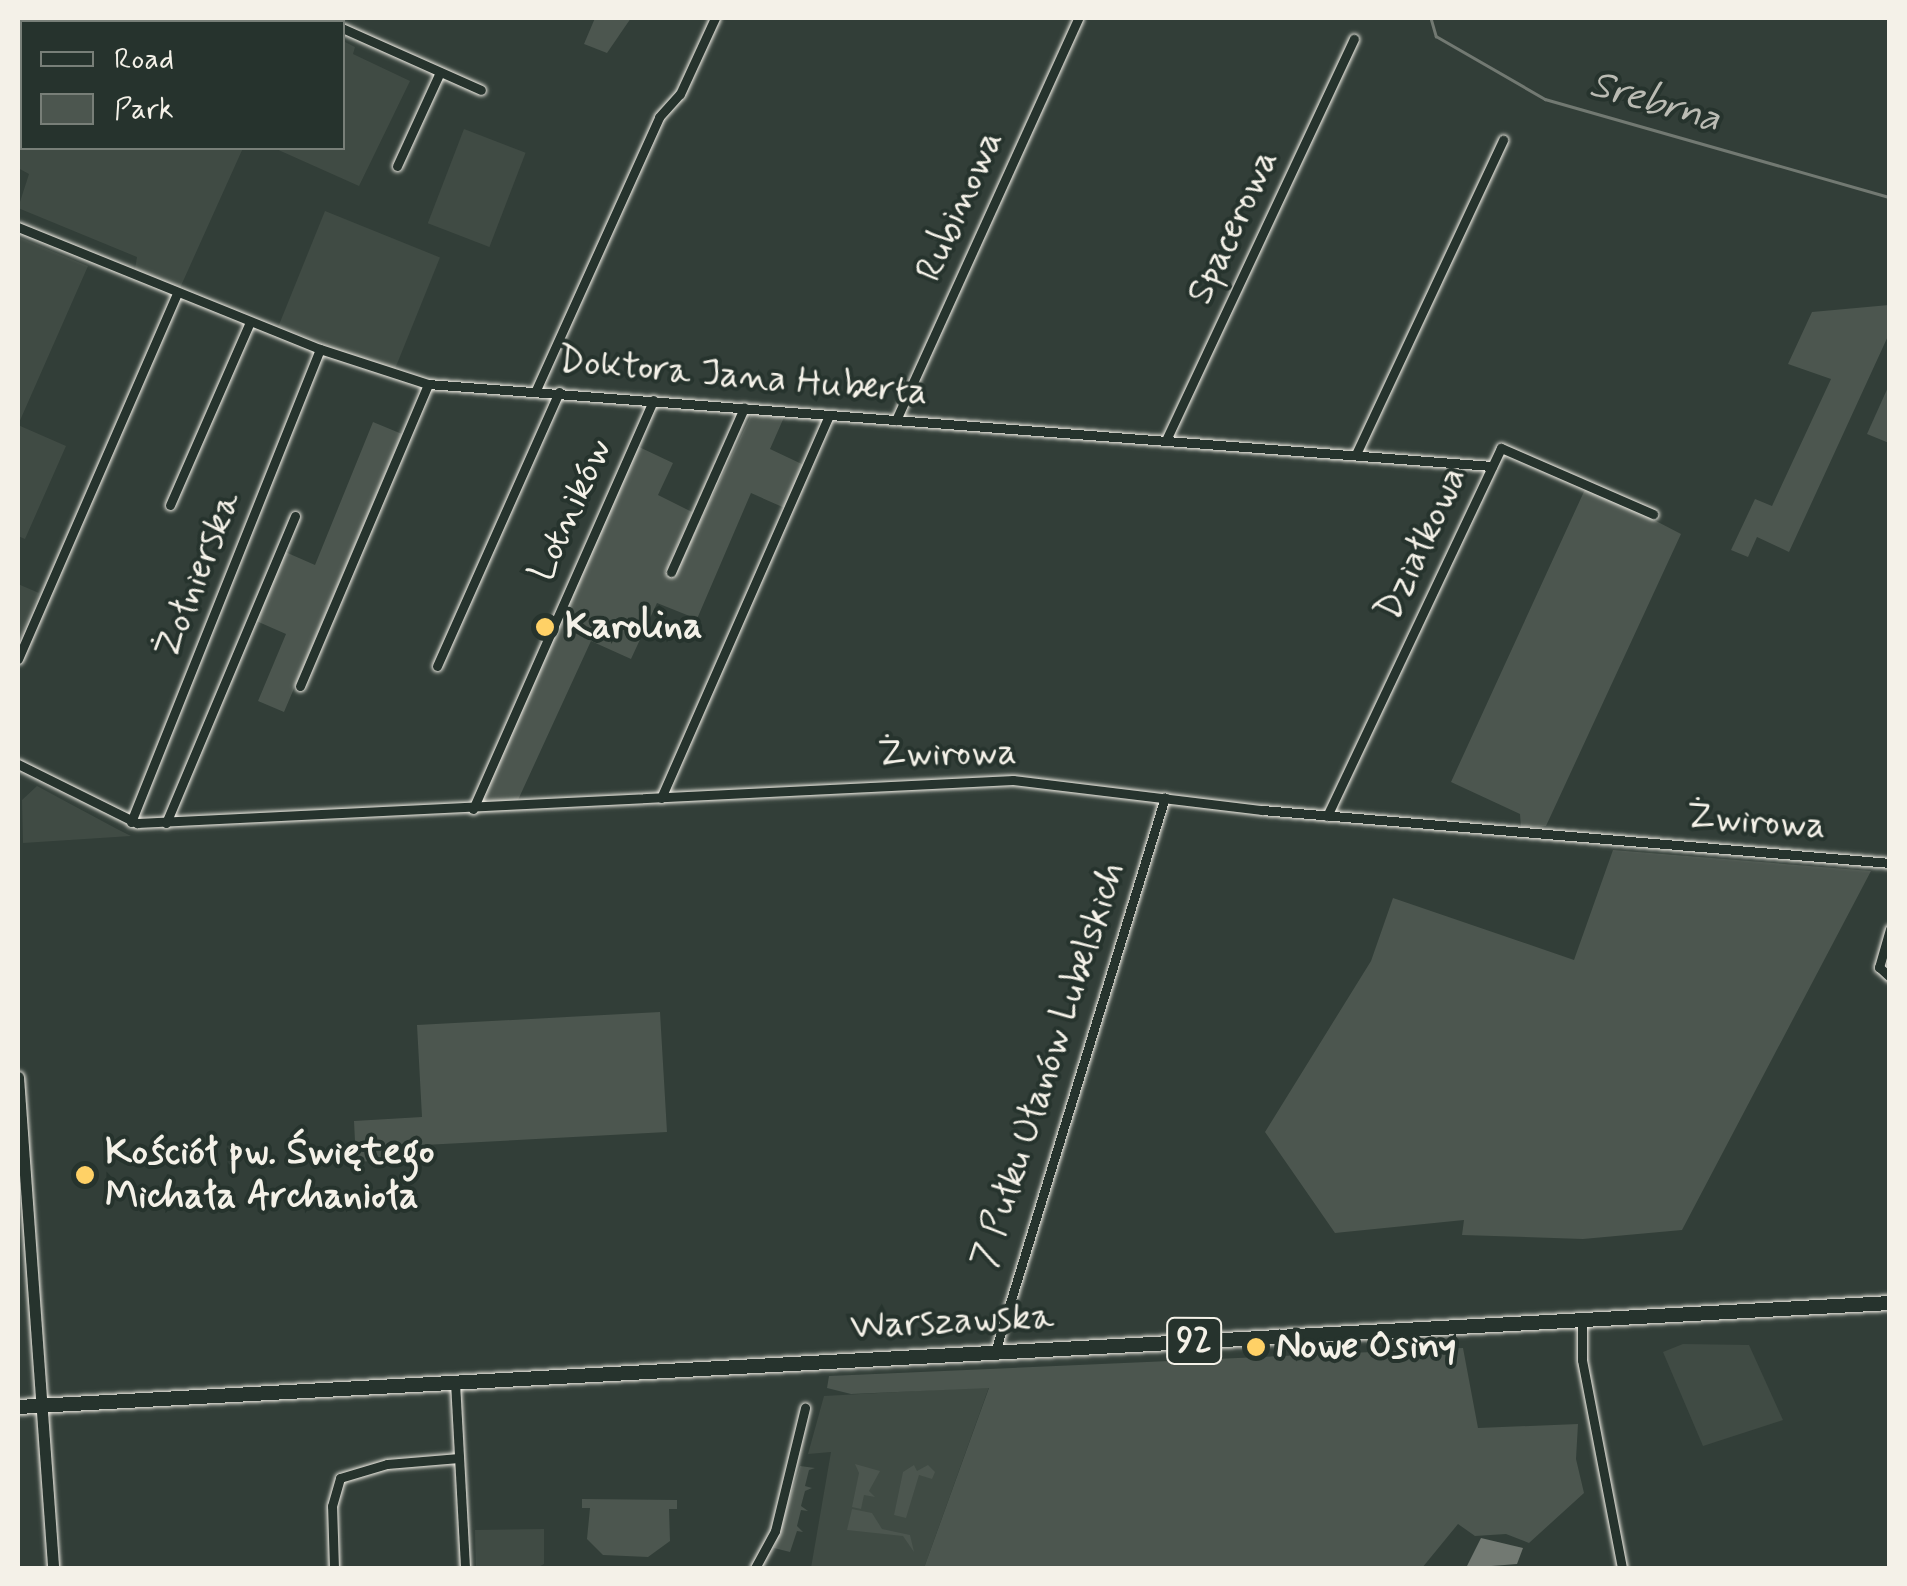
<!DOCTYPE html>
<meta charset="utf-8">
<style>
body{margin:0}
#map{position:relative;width:1907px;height:1586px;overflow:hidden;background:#323e38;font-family:Mynerve,sans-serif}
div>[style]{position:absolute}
.built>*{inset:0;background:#404b44;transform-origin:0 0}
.green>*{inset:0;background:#4c564f}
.water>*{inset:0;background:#727972}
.stream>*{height:2.5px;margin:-1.25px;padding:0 1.25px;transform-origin:1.25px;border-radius:1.25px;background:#727972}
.roads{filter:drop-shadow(0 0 2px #f4f1e8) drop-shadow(0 0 2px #f4f1e8)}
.minor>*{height:9px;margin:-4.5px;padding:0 4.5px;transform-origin:4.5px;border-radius:4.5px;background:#26332d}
.tertiary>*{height:11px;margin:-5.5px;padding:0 5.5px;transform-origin:5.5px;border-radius:5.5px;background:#26332d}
.primary>*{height:14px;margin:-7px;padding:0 7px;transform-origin:7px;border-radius:7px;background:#26332d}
.dots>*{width:28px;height:28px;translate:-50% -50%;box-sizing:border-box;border:5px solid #26332d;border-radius:50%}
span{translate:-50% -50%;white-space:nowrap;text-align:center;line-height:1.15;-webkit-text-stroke:8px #26332d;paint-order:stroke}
.shield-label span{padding:2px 8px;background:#26332d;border:2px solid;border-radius:8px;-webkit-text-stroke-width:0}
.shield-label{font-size:35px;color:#f4f1e8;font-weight:700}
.street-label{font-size:38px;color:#f4f1e8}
.poi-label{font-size:38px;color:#f4f1e8;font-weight:700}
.left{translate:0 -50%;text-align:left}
.water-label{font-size:40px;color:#babbb3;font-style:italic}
.frame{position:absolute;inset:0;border:20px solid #f4f1e8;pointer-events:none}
.legend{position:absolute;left:20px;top:20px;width:325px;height:130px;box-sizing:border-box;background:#26332d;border:2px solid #787f78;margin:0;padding:12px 18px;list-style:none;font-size:30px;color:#f4f1e8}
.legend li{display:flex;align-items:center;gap:20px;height:50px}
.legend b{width:50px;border:2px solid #787f78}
</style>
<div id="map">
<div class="built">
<i style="clip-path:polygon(18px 18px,132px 18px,22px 22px,22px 148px,243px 148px,180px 288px,135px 269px,137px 257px,18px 208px,29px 174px,18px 168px)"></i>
<i style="left:141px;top:18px;width:149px;height:5px"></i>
<i style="clip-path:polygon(343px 41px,355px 47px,353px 54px,410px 81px,359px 186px,274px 148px,342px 148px)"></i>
<i style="left:464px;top:129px;width:66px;height:101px;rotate:21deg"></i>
<i style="left:325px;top:211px;width:124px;height:124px;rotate:22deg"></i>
<i style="clip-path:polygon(18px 237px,88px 266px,18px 425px,66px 446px,25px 539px,18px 536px)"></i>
<i style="clip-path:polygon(18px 584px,39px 593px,18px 644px)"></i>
<i style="clip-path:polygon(37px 786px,117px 829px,131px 836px,23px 843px,22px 800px)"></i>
<i style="clip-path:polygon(1683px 1344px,1749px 1345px,1783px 1420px,1703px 1446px,1663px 1352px)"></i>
<i style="clip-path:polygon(989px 1387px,924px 1568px,811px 1568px,831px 1452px,808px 1454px,824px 1396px)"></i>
<i style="clip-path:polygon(544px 1529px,544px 1564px,537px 1568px,476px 1568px,475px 1530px)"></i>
</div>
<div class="green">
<i style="clip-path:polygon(595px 18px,631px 18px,607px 53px,584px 44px)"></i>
<i style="clip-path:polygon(1889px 305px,1889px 334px,1789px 552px,1757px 537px,1748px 557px,1731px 550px,1755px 499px,1772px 506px,1831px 379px,1788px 364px,1812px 312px)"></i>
<i style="clip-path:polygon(1889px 385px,1889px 443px,1867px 434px)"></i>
<i style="clip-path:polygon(752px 413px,785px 415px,770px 449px,806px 466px,787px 509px,751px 493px,697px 619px,657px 603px,631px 659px,591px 641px,518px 800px,484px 802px,480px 796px,637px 446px,673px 463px,658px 495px,692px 512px,665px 572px,674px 577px)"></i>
<i style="clip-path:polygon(373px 422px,402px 434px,284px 712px,258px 701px,286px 634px,254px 620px,283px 551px,315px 565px)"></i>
<i style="clip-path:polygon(1587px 485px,1681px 534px,1546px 826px,1521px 828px,1520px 814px,1451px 782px)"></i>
<i style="clip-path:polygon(1613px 850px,1871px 871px,1682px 1230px,1583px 1239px,1462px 1235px,1464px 1220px,1335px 1233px,1265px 1132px,1371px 961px,1393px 898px,1574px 960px)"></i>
<i style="clip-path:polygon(660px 1012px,667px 1132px,424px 1145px,424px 1158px,356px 1162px,354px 1121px,422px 1117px,417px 1025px)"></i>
<i style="clip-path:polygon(1463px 1348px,1478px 1428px,1578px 1424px,1576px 1459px,1584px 1493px,1529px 1543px,1506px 1534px,1475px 1536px,1458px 1524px,1422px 1568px,924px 1568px,989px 1388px,851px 1394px,827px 1388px,829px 1376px)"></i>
<i style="clip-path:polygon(855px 1464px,880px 1471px,869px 1491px,875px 1497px,864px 1495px,861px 1509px,852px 1507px,859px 1473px)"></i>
<i style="clip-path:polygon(914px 1465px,917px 1471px,928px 1465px,935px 1472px,932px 1479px,919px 1475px,906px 1518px,894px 1515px,903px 1472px)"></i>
<i style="clip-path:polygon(800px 1466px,815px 1468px,809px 1470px,805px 1486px,812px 1488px,805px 1491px,801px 1506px,808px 1511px,801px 1510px,797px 1526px,803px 1532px,797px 1531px,790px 1552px,774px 1548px)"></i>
<i style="clip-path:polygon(582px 1499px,677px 1500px,677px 1509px,669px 1509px,670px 1541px,648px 1557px,603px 1555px,587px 1539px,590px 1508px,582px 1508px)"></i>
<i style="clip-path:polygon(852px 1509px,872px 1513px,882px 1529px,910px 1535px,914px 1552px,903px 1536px,847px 1530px)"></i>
</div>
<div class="water">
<i style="clip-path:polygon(1481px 1538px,1523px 1548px,1517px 1564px,1466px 1568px)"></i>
</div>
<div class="stream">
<i style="left:1431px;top:18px;width:19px;rotate:74deg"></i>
<i style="left:1436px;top:36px;width:126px;rotate:30deg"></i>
<i style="left:1545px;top:99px;width:359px;rotate:15.9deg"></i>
</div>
<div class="roads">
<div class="minor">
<i style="left:317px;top:18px;width:13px;rotate:18deg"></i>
<i style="left:342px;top:28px;width:152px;rotate:24deg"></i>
<i style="left:397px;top:166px;width:103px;rotate:-65.4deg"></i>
<i style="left:18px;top:227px;width:326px;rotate:22deg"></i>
<i style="left:320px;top:349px;width:114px;rotate:18deg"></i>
<i style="left:428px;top:384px;width:1067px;rotate:4.41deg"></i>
<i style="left:536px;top:390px;width:299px;rotate:-65.7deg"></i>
<i style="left:659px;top:117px;width:31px;rotate:-48deg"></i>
<i style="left:680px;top:94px;width:84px;rotate:-65.3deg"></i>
<i style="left:896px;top:420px;width:441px;rotate:-65.6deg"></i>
<i style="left:1166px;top:440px;width:443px;rotate:-64.9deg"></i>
<i style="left:1356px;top:454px;width:347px;rotate:-64.9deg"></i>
<i style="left:170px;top:505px;width:200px;rotate:-66.4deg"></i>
<i style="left:671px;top:572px;width:180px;rotate:-66deg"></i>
<i style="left:18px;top:659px;width:398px;rotate:-66.5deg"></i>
<i style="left:437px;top:666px;width:300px;rotate:-66deg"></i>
<i style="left:300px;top:686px;width:328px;rotate:-67deg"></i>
<i style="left:18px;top:764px;width:133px;rotate:26.4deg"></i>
<i style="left:137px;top:823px;width:877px;rotate:-2.81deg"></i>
<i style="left:1013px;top:780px;width:251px;rotate:6.9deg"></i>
<i style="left:1262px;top:810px;width:630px;rotate:4.82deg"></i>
<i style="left:661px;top:798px;width:418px;rotate:-66.3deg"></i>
<i style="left:473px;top:809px;width:447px;rotate:-66.2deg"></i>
<i style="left:1327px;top:816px;width:407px;rotate:-64.7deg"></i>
<i style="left:1501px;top:448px;width:166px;rotate:23.5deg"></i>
<i style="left:131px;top:822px;width:509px;rotate:-68.22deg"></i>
<i style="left:166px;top:823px;width:333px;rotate:-67.2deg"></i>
<i style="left:1890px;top:929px;width:40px;rotate:106deg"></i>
<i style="left:1879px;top:967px;width:15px;rotate:42deg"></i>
<i style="left:1582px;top:1320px;width:40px;rotate:90deg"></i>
<i style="left:1582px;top:1360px;width:212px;rotate:79.1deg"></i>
<i style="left:995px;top:1352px;width:580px;rotate:-72.97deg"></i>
<i style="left:455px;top:1382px;width:186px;rotate:86.9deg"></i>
<i style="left:334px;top:1568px;width:62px;rotate:-91.8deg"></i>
<i style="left:332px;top:1506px;width:29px;rotate:-74deg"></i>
<i style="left:340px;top:1478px;width:49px;rotate:-16.6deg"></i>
<i style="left:387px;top:1464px;width:72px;rotate:-4.8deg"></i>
<i style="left:755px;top:1568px;width:42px;rotate:-61.6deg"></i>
<i style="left:775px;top:1531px;width:127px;rotate:-76.3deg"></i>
</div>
<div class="tertiary">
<i style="left:18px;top:1077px;width:492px;rotate:85.9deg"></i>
</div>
<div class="primary">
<i style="left:18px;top:1407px;width:1875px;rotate:-3.18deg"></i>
</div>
</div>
<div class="dots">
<i style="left:545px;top:627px;background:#ffd166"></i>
<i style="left:85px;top:1175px;background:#ffd166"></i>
<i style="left:1256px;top:1347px;background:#ffd166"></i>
</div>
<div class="shield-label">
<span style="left:1194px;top:1341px">92</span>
</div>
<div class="street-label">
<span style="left:960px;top:206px;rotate:-66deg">Rubinowa</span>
<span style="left:1233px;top:227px;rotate:-65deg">Spacerowa</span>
<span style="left:743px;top:377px;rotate:5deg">Doktora Jana Huberta</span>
<span style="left:571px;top:510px;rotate:-66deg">Lotników</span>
<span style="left:1422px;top:544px;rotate:-65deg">Działkowa</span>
<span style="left:198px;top:575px;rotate:-69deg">Żołnierska</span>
<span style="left:947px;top:754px;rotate:-1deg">Żwirowa</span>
<span style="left:1756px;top:822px;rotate:4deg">Żwirowa</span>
<span style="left:1049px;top:1065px;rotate:-72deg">7 Pułku Ułanów Lubelskich</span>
<span style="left:952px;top:1322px;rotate:-3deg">Warszawska</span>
</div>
<div class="poi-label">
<span class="left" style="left:565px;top:627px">Karolina</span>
<span class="left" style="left:105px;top:1175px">Kościół pw. Świętego<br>Michała Archanioła</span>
<span class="left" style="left:1276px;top:1347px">Nowe Osiny</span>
</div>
<div class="water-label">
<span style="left:1655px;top:102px;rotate:16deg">Srebrna</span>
</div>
<div class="frame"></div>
<ul class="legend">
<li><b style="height:12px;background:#26332d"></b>Road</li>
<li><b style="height:28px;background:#4c564f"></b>Park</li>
</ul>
</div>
